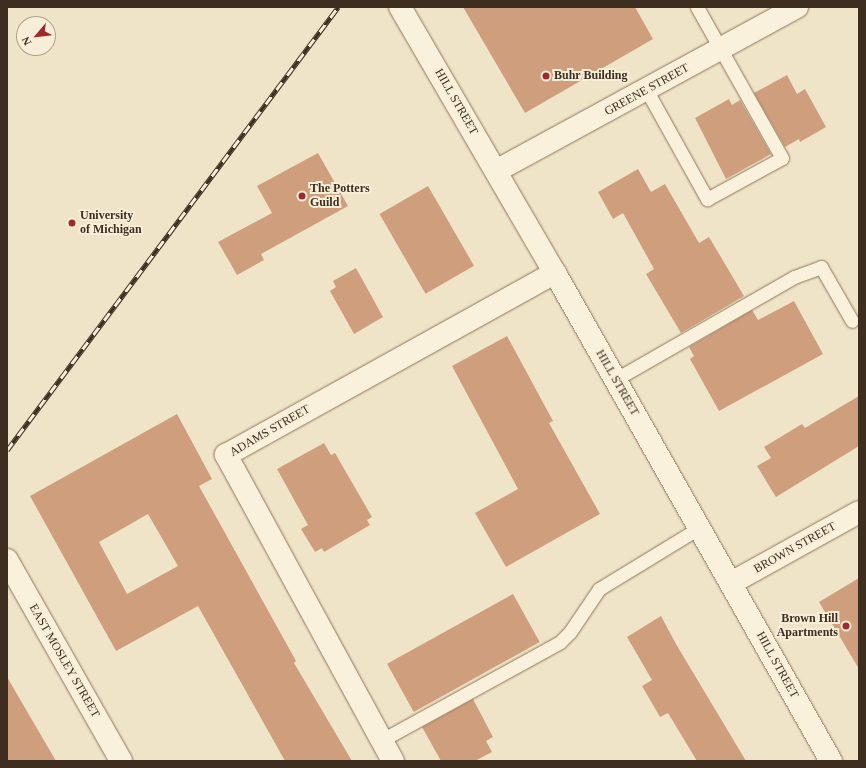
<!DOCTYPE html>
<style>
body{margin:0}
#map{position:relative;width:866px;height:768px;overflow:hidden;background:#f0e4c8;font-family:"Times New Roman",serif}
div>[style]{position:absolute}
.building>*{inset:0;background:#cf9f7d;transform-origin:0 0}
.roads{filter:drop-shadow(0 0 1px #8d765c) drop-shadow(0 0 1px #8d765c)}
.lane>*{height:13px;margin:-6.5px;padding:0 6.5px;transform-origin:6.5px;border-radius:6.5px;background:#faf1dc}
.street>*{height:22px;margin:-11px;padding:0 11px;transform-origin:11px;border-radius:11px;background:#faf1dc}
.secondary>*{height:22px;margin:-11px;padding:0 11px;transform-origin:11px;border-radius:11px;background:#faf1dc}
.rail>*{height:4.5px;margin-top:-2.25px;transform-origin:0;background:repeating-linear-gradient(90deg,#f7eed8 0 9px,#3d2e20 0 18px);box-sizing:border-box;border-block:1px solid #3d2e20}
.dots>*{width:11px;height:11px;translate:-50% -50%;box-sizing:border-box;border:2px solid #f7eed8;border-radius:50%}
span{translate:-50% -50%;white-space:nowrap;text-align:center;line-height:1.15;-webkit-text-stroke:4px #f7eed8;paint-order:stroke}
.poi-label{font-size:12px;color:#3d2e20;font-weight:700}
.left{translate:0 -50%;text-align:left}
.right{translate:-100% -50%;text-align:right}
.street-label{font-size:12px;color:#3d2e20}
.frame{position:absolute;inset:0;border:8px solid #3d2e20;pointer-events:none}
.north{position:absolute;left:16px;top:16px;width:40px;height:40px;box-sizing:border-box;background:#f7eed8;border:1px solid #ada18e;border-radius:50%;rotate:242deg;font-size:11px;font-weight:700;line-height:16px;text-align:center;color:#3d2e20}
.north::after{content:'';display:block;margin:auto;width:14px;height:18px;background:#9e2a2b;clip-path:polygon(50% 0,100% 100%,50% 72%,0 100%)}
</style>
<div id="map">
<div class="building">
<i style="clip-path:polygon(463px 7px,635px 7px,653px 39px,525px 113px)"></i>
<i style="clip-path:polygon(787px 75px,797px 94px,805px 89px,826px 127px,800px 142px,799px 139px,785px 147px,754px 93px)"></i>
<i style="clip-path:polygon(729px 99px,732px 105px,740px 100px,771px 154px,726px 179px,695px 118px)"></i>
<i style="clip-path:polygon(318px 153px,348px 206px,261px 254px,264px 260px,237px 275px,218px 242px,272px 213px,257px 186px)"></i>
<i style="clip-path:polygon(638px 169px,651px 192px,665px 184px,699px 243px,709px 237px,744px 296px,681px 333px,646px 274px,654px 269px,623px 213px,613px 219px,598px 192px)"></i>
<i style="left:428px;top:186px;width:92px;height:56px;rotate:60deg"></i>
<i style="clip-path:polygon(356px 268px,383px 317px,354px 334px,330px 291px,336px 287px,333px 281px)"></i>
<i style="clip-path:polygon(794px 301px,823px 354px,719px 411px,690px 359px,694px 356px,689px 347px,752px 310px,758px 320px)"></i>
<i style="clip-path:polygon(507px 336px,553px 421px,549px 423px,600px 514px,506px 567px,475px 513px,518px 489px,452px 366px)"></i>
<i style="clip-path:polygon(859px 396px,859px 446px,776px 497px,757px 466px,771px 458px,764px 447px,802px 424px,805px 428px)"></i>
<i style="clip-path:polygon(evenodd,177px 414px,212px 479px,199px 486px,296px 661px,294px 663px,352px 761px,285px 761px,198px 606px,116px 651px,30px 496px,177px 414px,148px 514px,178px 566px,127px 594px,99px 542px,148px 514px)"></i>
<i style="clip-path:polygon(324px 443px,331px 455px,335px 453px,372px 517px,367px 520px,370px 525px,324px 552px,322px 548px,315px 552px,301px 529px,308px 525px,277px 469px)"></i>
<i style="clip-path:polygon(859px 578px,859px 669px,819px 602px)"></i>
<i style="left:513px;top:594px;width:55px;height:144px;rotate:61deg"></i>
<i style="clip-path:polygon(661px 616px,676px 644px,746px 761px,697px 761px,668px 713px,660px 717px,642px 686px,652px 680px,627px 637px)"></i>
<i style="clip-path:polygon(7px 677px,56px 761px,7px 761px)"></i>
<i style="clip-path:polygon(473px 699px,493px 737px,486px 741px,492px 752px,475px 761px,441px 761px,422px 727px)"></i>
</div>
<div class="roads">
<div class="lane">
<i style="left:647px;top:91px;width:124px;rotate:60.9deg"></i>
<i style="left:707px;top:199px;width:85px;rotate:-28.7deg"></i>
<i style="left:782px;top:158px;width:173px;rotate:-119.4deg"></i>
<i style="left:616px;top:379px;width:205px;rotate:-29.8deg"></i>
<i style="left:794px;top:277px;width:29px;rotate:-20deg"></i>
<i style="left:821px;top:267px;width:62px;rotate:60.1deg"></i>
<i style="left:382px;top:740px;width:203px;rotate:-28.8deg"></i>
<i style="left:560px;top:642px;width:14px;rotate:-45deg"></i>
<i style="left:570px;top:632px;width:52px;rotate:-56deg"></i>
<i style="left:599px;top:589px;width:117px;rotate:-31.4deg"></i>
</div>
<div class="street">
<i style="left:496px;top:171px;width:343px;rotate:-28.6deg"></i>
<i style="left:7px;top:560px;width:231px;rotate:60.4deg"></i>
<i style="left:731px;top:583px;width:146px;rotate:-29deg"></i>
<i style="left:393px;top:761px;width:349px;rotate:-118.6deg"></i>
<i style="left:226px;top:455px;width:376px;rotate:-29deg"></i>
</div>
<div class="secondary">
<i style="left:400px;top:7px;width:308px;rotate:59.8deg"></i>
<i style="left:555px;top:273px;width:561px;rotate:60.51deg"></i>
</div>
</div>
<div class="rail">
<i style="left:7px;top:450px;width:553px;rotate:-53.23deg"></i>
</div>
<div class="dots">
<i style="left:546px;top:76px;background:#9e2a2b"></i>
<i style="left:302px;top:196px;background:#9e2a2b"></i>
<i style="left:72px;top:223px;background:#9e2a2b"></i>
<i style="left:846px;top:626px;background:#9e2a2b"></i>
</div>
<div class="poi-label">
<span class="left" style="left:554px;top:76px">Buhr Building</span>
<span class="left" style="left:310px;top:196px">The Potters<br>Guild</span>
<span class="left" style="left:80px;top:223px">University<br>of Michigan</span>
<span class="right" style="left:838px;top:626px">Brown Hill<br>Apartments</span>
</div>
<div class="street-label">
<span style="left:647px;top:90px;rotate:-29deg">GREENE STREET</span>
<span style="left:456px;top:102px;rotate:60deg">HILL STREET</span>
<span style="left:617px;top:383px;rotate:60deg">HILL STREET</span>
<span style="left:270px;top:431px;rotate:-30deg">ADAMS STREET</span>
<span style="left:795px;top:548px;rotate:-29deg">BROWN STREET</span>
<span style="left:64px;top:661px;rotate:60deg">EAST MOSLEY STREET</span>
<span style="left:777px;top:665px;rotate:61deg">HILL STREET</span>
</div>
<div class="frame"></div>
<div class="north">N</div>
</div>
